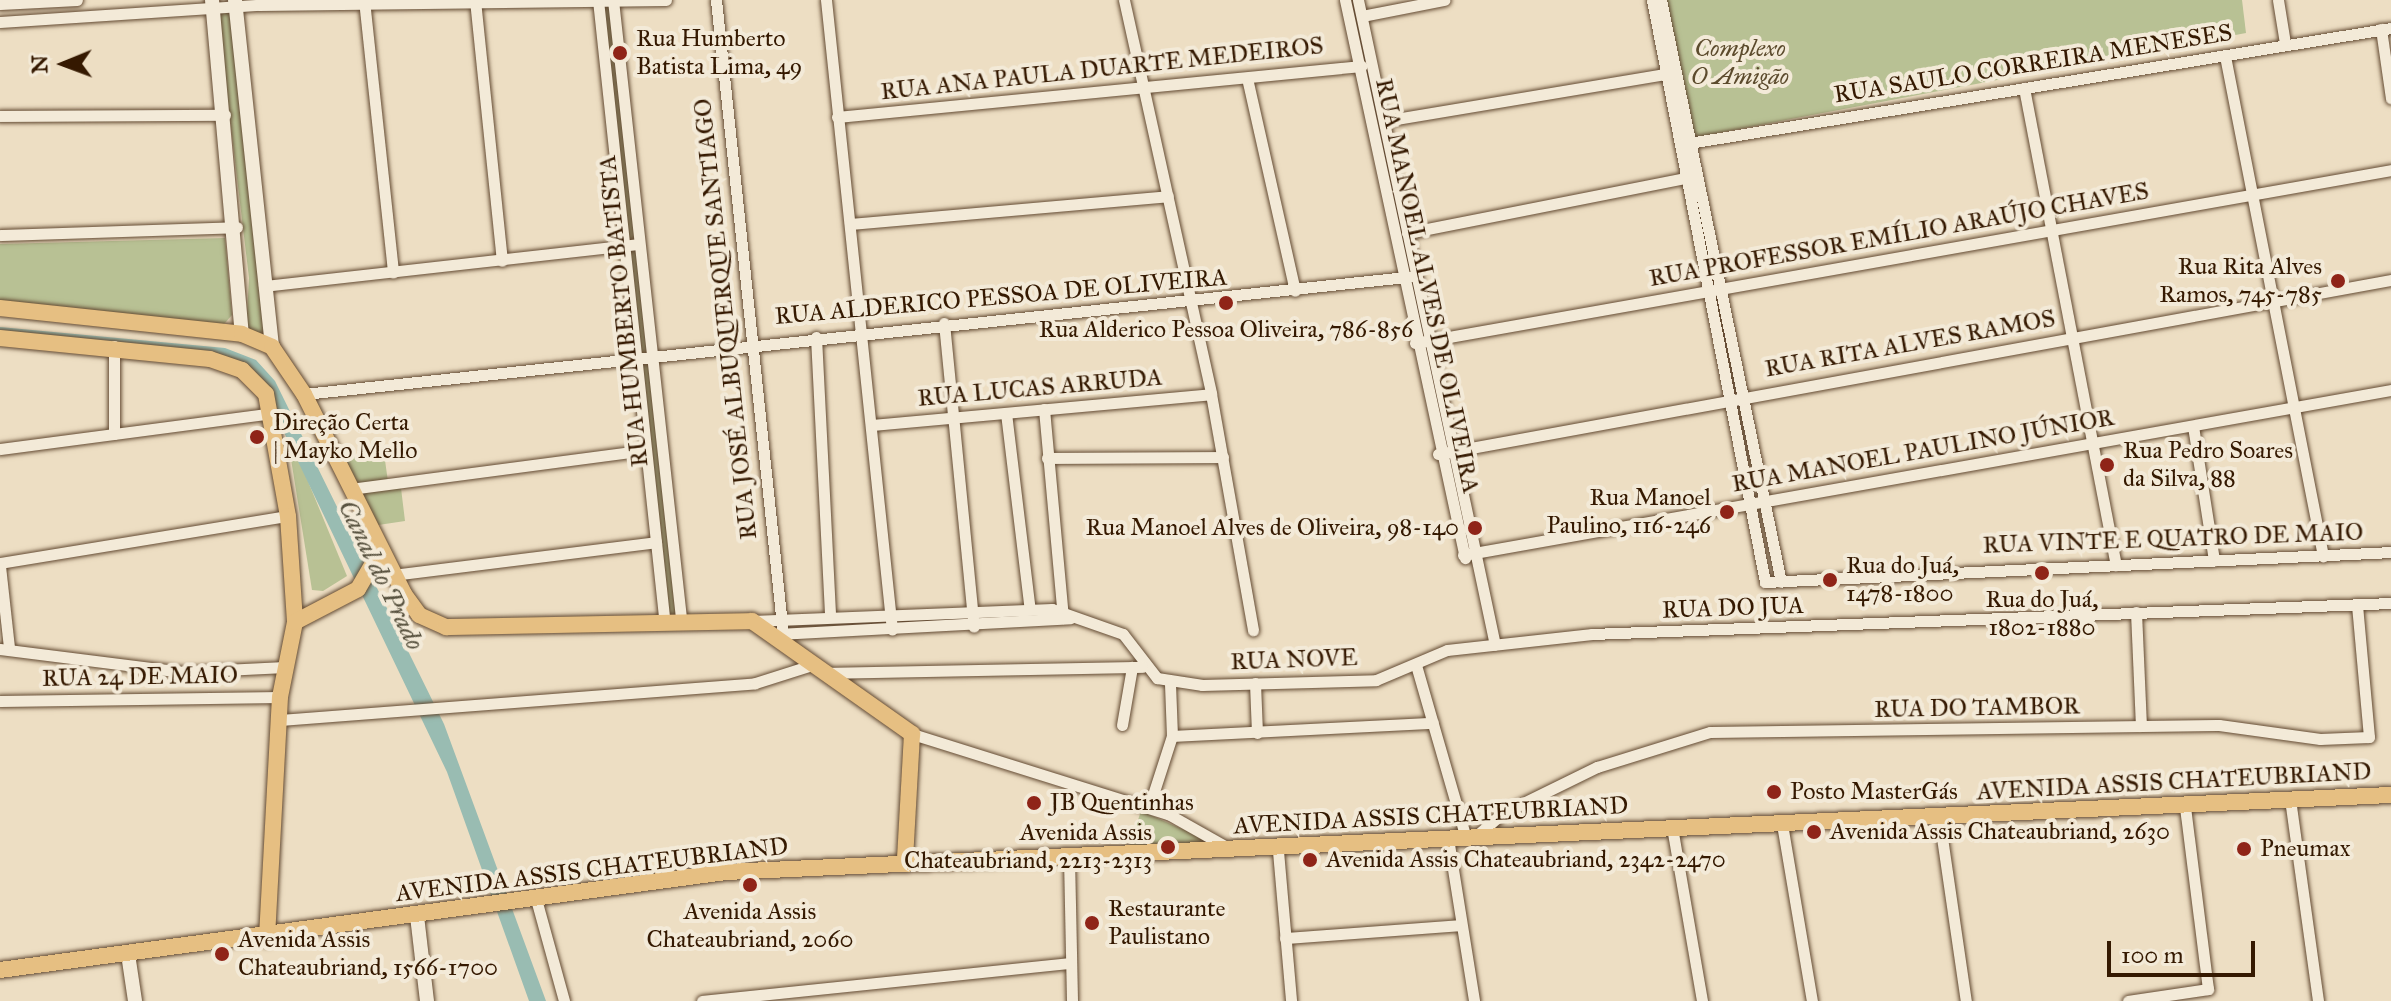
<!DOCTYPE html>
<meta charset="utf-8">
<style>
body{margin:0}
#map{position:relative;width:2391px;height:1001px;overflow:hidden;background:#eddec3;font-family:"IM FELL Great Primer",serif}
div>[style]{position:absolute}
.green>*{inset:0;background:#b8c194;transform-origin:0 0}
.water>*{inset:0;background:#99bcb2}
.roads{filter:drop-shadow(0 0 2px #634a32) drop-shadow(0 0 2px #634a32)}
.street>*{height:11px;margin:-5.5px;padding:0 5.5px;transform-origin:5.5px;border-radius:5.5px;background:#f3ead8}
.secondary>*{height:14px;margin:-7px;padding:0 7px;transform-origin:7px;border-radius:7px;background:#f3ead8}
.primary>*{height:16px;margin:-8px;padding:0 8px;transform-origin:8px;border-radius:8px;background:#e6bf82}
.dots>*{width:22px;height:22px;translate:-50% -50%;box-sizing:border-box;border:4px solid #f3ead8;border-radius:50%}
span{translate:-50% -50%;white-space:nowrap;text-align:center;line-height:1.15;-webkit-text-stroke:8px #f3ead8;paint-order:stroke}
.poi-label{font-size:24px;color:#351901}
.left{translate:0 -50%;text-align:left}
.right{translate:-100% -50%;text-align:right}
.park-label{font-size:24px;color:#5c4b2d;font-style:italic}
.street-label{font-size:24px;color:#351901}
.water-label{font-size:26px;color:#58523f;font-style:italic}
.north{position:absolute;left:24px;top:24px;width:80px;height:80px;-webkit-text-stroke:6px #f3ead8;paint-order:stroke;rotate:269deg;font-size:22px;font-weight:700;line-height:32px;text-align:center;color:#351901}
.north::after{content:'';display:block;margin:auto;width:28px;height:36px;background:#351901;clip-path:polygon(50% 0,100% 100%,50% 72%,0 100%)}
.scale{position:absolute;left:2107px;top:941px;width:148px;height:36px;box-sizing:border-box;border:4px solid #351901;border-top:0;padding-left:10px;font-size:24px;line-height:28px;white-space:nowrap;color:#351901;-webkit-text-stroke:6px #f3ead8;paint-order:stroke}
</style>
<div id="map">
<div class="green">
<i style="clip-path:polygon(1661px 0,2242px 0,2246px 33px,1691px 138px)"></i>
<i style="left:611px;top:5px;width:237px;height:10px;rotate:84deg"></i>
<i style="clip-path:polygon(217px 10px,233px 11px,268px 343px,246px 333px,249px 278px)"></i>
<i style="clip-path:polygon(225px 238px,232px 315px,218px 331px,0 310px,0 244px)"></i>
<i style="left:636px;top:246px;width:107px;height:10px;rotate:84deg"></i>
<i style="clip-path:polygon(649px 358px,678px 615px,666px 614px,639px 360px)"></i>
<i style="clip-path:polygon(286px 428px,347px 576px,323px 591px,312px 590px)"></i>
<i style="clip-path:polygon(384px 453px,389px 489px,401px 488px,405px 521px,365px 527px,333px 458px)"></i>
<i style="clip-path:polygon(1141px 811px,1214px 843px,1128px 850px)"></i>
</div>
<div class="water">
<i style="clip-path:polygon(0 327px,225px 348px,256px 360px,275px 381px,444px 724px,546px 1001px,529px 1001px,447px 772px,255px 372px,0 335px)"></i>
</div>
<div class="roads">
<div class="street">
<i style="left:364px;top:0;width:274px;rotate:83.9deg"></i>
<i style="left:475px;top:0;width:262px;rotate:84.1deg"></i>
<i style="left:598px;top:0;width:621px;rotate:83.89deg"></i>
<i style="left:613px;top:0;width:622px;rotate:83.72deg"></i>
<i style="left:716px;top:0;width:638px;rotate:83.97deg"></i>
<i style="left:826px;top:0;width:633px;rotate:84.02deg"></i>
<i style="left:1124px;top:0;width:403px;rotate:77.5deg"></i>
<i style="left:1211px;top:394px;width:240px;rotate:79.9deg"></i>
<i style="left:1345px;top:0;width:571px;rotate:77.86deg"></i>
<i style="left:1358px;top:0;width:659px;rotate:78.01deg"></i>
<i style="left:1652px;top:0;width:593px;rotate:79.01deg"></i>
<i style="left:1765px;top:582px;width:627px;rotate:-2.74deg"></i>
<i style="left:1661px;top:0;width:594px;rotate:78.35deg"></i>
<i style="left:2278px;top:0;width:44px;rotate:80.8deg"></i>
<i style="left:0;top:4px;width:77px;rotate:-3deg"></i>
<i style="left:1362px;top:16px;width:84px;rotate:-11deg"></i>
<i style="left:0;top:22px;width:260px;rotate:-3.8deg"></i>
<i style="left:259px;top:5px;width:407px;rotate:-0.7deg"></i>
<i style="left:2381px;top:29px;width:70px;rotate:81.8deg"></i>
<i style="left:2225px;top:56px;width:510px;rotate:78.91deg"></i>
<i style="left:1247px;top:78px;width:218px;rotate:77.3deg"></i>
<i style="left:2024px;top:88px;width:486px;rotate:79.1deg"></i>
<i style="left:0;top:116px;width:225px;rotate:-0.3deg"></i>
<i style="left:837px;top:117px;width:527px;rotate:-5.55deg"></i>
<i style="left:1384px;top:121px;width:291px;rotate:-9.5deg"></i>
<i style="left:1683px;top:144px;width:717px;rotate:-9.3deg"></i>
<i style="left:850px;top:224px;width:319px;rotate:-5deg"></i>
<i style="left:1407px;top:233px;width:288px;rotate:-11.2deg"></i>
<i style="left:0;top:235px;width:237px;rotate:-1.9deg"></i>
<i style="left:264px;top:286px;width:377px;rotate:-6.4deg"></i>
<i style="left:944px;top:323px;width:305px;rotate:84.4deg"></i>
<i style="left:816px;top:337px;width:280px;rotate:87.1deg"></i>
<i style="left:1415px;top:343px;width:991px;rotate:-10.05deg"></i>
<i style="left:114px;top:346px;width:88px;rotate:90deg"></i>
<i style="left:304px;top:394px;width:1117px;rotate:-6.06deg"></i>
<i style="left:1044px;top:409px;width:210px;rotate:84.8deg"></i>
<i style="left:1006px;top:413px;width:198px;rotate:83.1deg"></i>
<i style="left:872px;top:425px;width:340px;rotate:-5.2deg"></i>
<i style="left:2193px;top:426px;width:136px;rotate:81.1deg"></i>
<i style="left:0;top:449px;width:275px;rotate:-7.5deg"></i>
<i style="left:1438px;top:454px;width:969px;rotate:-10.35deg"></i>
<i style="left:1047px;top:458px;width:176px;rotate:-0.3deg"></i>
<i style="left:350px;top:489px;width:298px;rotate:-7.5deg"></i>
<i style="left:1463px;top:555px;width:943px;rotate:-10.08deg"></i>
<i style="left:0;top:563px;width:292px;rotate:-9.3deg"></i>
<i style="left:0;top:566px;width:82px;rotate:83.7deg"></i>
<i style="left:392px;top:575px;width:266px;rotate:-7.1deg"></i>
<i style="left:2136px;top:612px;width:114px;rotate:87.5deg"></i>
<i style="left:752px;top:621px;width:300px;rotate:-2.3deg"></i>
<i style="left:1052px;top:609px;width:75px;rotate:19.4deg"></i>
<i style="left:1123px;top:634px;width:56px;rotate:52.3deg"></i>
<i style="left:1157px;top:678px;width:46px;rotate:8.8deg"></i>
<i style="left:1202px;top:685px;width:174px;rotate:-1.6deg"></i>
<i style="left:1376px;top:680px;width:77px;rotate:-22.9deg"></i>
<i style="left:1447px;top:650px;width:146px;rotate:-6.3deg"></i>
<i style="left:1592px;top:634px;width:800px;rotate:-2.22deg"></i>
<i style="left:778px;top:634px;width:293px;rotate:-3.1deg"></i>
<i style="left:0;top:649px;width:184px;rotate:7.2deg"></i>
<i style="left:183px;top:672px;width:102px;rotate:-2.8deg"></i>
<i style="left:1416px;top:665px;width:180px;rotate:73.9deg"></i>
<i style="left:827px;top:673px;width:315px;rotate:-1.1deg"></i>
<i style="left:1255px;top:683px;width:50px;rotate:87.7deg"></i>
<i style="left:0;top:701px;width:280px;rotate:-0.8deg"></i>
<i style="left:279px;top:720px;width:477px;rotate:-4.4deg"></i>
<i style="left:755px;top:683px;width:60px;rotate:-17.5deg"></i>
<i style="left:1122px;top:725px;width:59px;rotate:-80.2deg"></i>
<i style="left:912px;top:734px;width:268px;rotate:17.4deg"></i>
<i style="left:1168px;top:814px;width:73px;rotate:29.4deg"></i>
<i style="left:1172px;top:736px;width:261px;rotate:-2.9deg"></i>
<i style="left:2290px;top:799px;width:204px;rotate:82.1deg"></i>
<i style="left:1149px;top:807px;width:75px;rotate:-72.1deg"></i>
<i style="left:1172px;top:736px;width:53px;rotate:-92.2deg"></i>
<i style="left:1939px;top:817px;width:186px;rotate:81.7deg"></i>
<i style="left:1782px;top:824px;width:180px;rotate:80.4deg"></i>
<i style="left:1672px;top:827px;width:177px;rotate:80.2deg"></i>
<i style="left:1475px;top:837px;width:37px;rotate:-41deg"></i>
<i style="left:1503px;top:813px;width:105px;rotate:-26.1deg"></i>
<i style="left:1597px;top:767px;width:118px;rotate:-17.2deg"></i>
<i style="left:1710px;top:732px;width:509px;rotate:-0.79deg"></i>
<i style="left:2219px;top:725px;width:102px;rotate:7.9deg"></i>
<i style="left:2320px;top:739px;width:49px;rotate:-2.3deg"></i>
<i style="left:2369px;top:737px;width:133px;rotate:-95.2deg"></i>
<i style="left:1448px;top:838px;width:165px;rotate:80.9deg"></i>
<i style="left:1278px;top:851px;width:151px;rotate:85deg"></i>
<i style="left:1069px;top:857px;width:144px;rotate:88.8deg"></i>
<i style="left:536px;top:899px;width:106px;rotate:74.6deg"></i>
<i style="left:1285px;top:938px;width:175px;rotate:-4.2deg"></i>
<i style="left:702px;top:1001px;width:370px;rotate:-5.9deg"></i>
<i style="left:2128px;top:1001px;width:81px;rotate:-8.5deg"></i>
<i style="left:2208px;top:989px;width:184px;rotate:-97.2deg"></i>
</div>
<div class="secondary">
<i style="left:212px;top:0;width:335px;rotate:84.9deg"></i>
<i style="left:235px;top:0;width:349px;rotate:83.9deg"></i>
<i style="left:417px;top:916px;width:86px;rotate:83.3deg"></i>
<i style="left:128px;top:954px;width:48px;rotate:81.5deg"></i>
</div>
<div class="primary">
<i style="left:0;top:308px;width:243px;rotate:6.1deg"></i>
<i style="left:242px;top:334px;width:33px;rotate:23deg"></i>
<i style="left:272px;top:347px;width:57px;rotate:55.8deg"></i>
<i style="left:304px;top:394px;width:224px;rotate:63.4deg"></i>
<i style="left:404px;top:594px;width:26px;rotate:54deg"></i>
<i style="left:419px;top:615px;width:30px;rotate:24deg"></i>
<i style="left:446px;top:627px;width:306px;rotate:-1.1deg"></i>
<i style="left:752px;top:621px;width:196px;rotate:35.2deg"></i>
<i style="left:912px;top:734px;width:127px;rotate:93.2deg"></i>
<i style="left:0;top:338px;width:211px;rotate:5.7deg"></i>
<i style="left:210px;top:359px;width:34px;rotate:19deg"></i>
<i style="left:242px;top:370px;width:34px;rotate:45deg"></i>
<i style="left:266px;top:394px;width:124px;rotate:79.8deg"></i>
<i style="left:288px;top:516px;width:106px;rotate:86.2deg"></i>
<i style="left:295px;top:622px;width:76px;rotate:101.3deg"></i>
<i style="left:280px;top:697px;width:242px;rotate:93.1deg"></i>
<i style="left:295px;top:622px;width:71px;rotate:-27.6deg"></i>
<i style="left:358px;top:589px;width:44px;rotate:-59.9deg"></i>
<i style="left:0;top:970px;width:733px;rotate:-7.69deg"></i>
<i style="left:726px;top:872px;width:1667px;rotate:-2.65deg"></i>
</div>
</div>
<div class="dots">
<i style="left:620px;top:53px;background:#8f2418"></i>
<i style="left:2338px;top:281px;background:#8f2418"></i>
<i style="left:1226px;top:303px;background:#8f2418"></i>
<i style="left:257px;top:437px;background:#8f2418"></i>
<i style="left:2107px;top:465px;background:#8f2418"></i>
<i style="left:1727px;top:512px;background:#8f2418"></i>
<i style="left:1475px;top:528px;background:#8f2418"></i>
<i style="left:2042px;top:573px;background:#8f2418"></i>
<i style="left:1830px;top:580px;background:#8f2418"></i>
<i style="left:1774px;top:792px;background:#8f2418"></i>
<i style="left:1034px;top:803px;background:#8f2418"></i>
<i style="left:1814px;top:832px;background:#8f2418"></i>
<i style="left:1168px;top:847px;background:#8f2418"></i>
<i style="left:2244px;top:849px;background:#8f2418"></i>
<i style="left:1310px;top:860px;background:#8f2418"></i>
<i style="left:750px;top:885px;background:#8f2418"></i>
<i style="left:1092px;top:923px;background:#8f2418"></i>
<i style="left:222px;top:954px;background:#8f2418"></i>
</div>
<div class="poi-label">
<span class="left" style="left:636px;top:53px">Rua Humberto<br>Batista Lima, 49</span>
<span class="right" style="left:2322px;top:281px">Rua Rita Alves<br>Ramos, 745-785</span>
<span style="left:1226px;top:330px">Rua Alderico Pessoa Oliveira, 786-856</span>
<span class="left" style="left:273px;top:437px">Direção Certa<br>| Mayko Mello</span>
<span class="left" style="left:2123px;top:465px">Rua Pedro Soares<br>da Silva, 88</span>
<span class="right" style="left:1711px;top:512px">Rua Manoel<br>Paulino, 116-246</span>
<span class="right" style="left:1459px;top:528px">Rua Manoel Alves de Oliveira, 98-140</span>
<span class="left" style="left:1846px;top:580px">Rua do Juá,<br>1478-1800</span>
<span style="left:2042px;top:614px">Rua do Juá,<br>1802-1880</span>
<span class="left" style="left:1790px;top:792px">Posto MasterGás</span>
<span class="left" style="left:1050px;top:803px">JB Quentinhas</span>
<span class="left" style="left:1830px;top:832px">Avenida Assis Chateaubriand, 2630</span>
<span class="right" style="left:1152px;top:847px">Avenida Assis<br>Chateaubriand, 2213-2313</span>
<span class="left" style="left:2260px;top:849px">Pneumax</span>
<span class="left" style="left:1326px;top:860px">Avenida Assis Chateaubriand, 2342-2470</span>
<span class="left" style="left:1108px;top:923px">Restaurante<br>Paulistano</span>
<span style="left:750px;top:926px">Avenida Assis<br>Chateaubriand, 2060</span>
<span class="left" style="left:238px;top:954px">Avenida Assis<br>Chateaubriand, 1566-1700</span>
</div>
<div class="park-label">
<span style="left:1740px;top:63px">Complexo<br>O Amigão</span>
</div>
<div class="street-label">
<span style="left:2033px;top:64px;rotate:-9deg">RUA SAULO CORREIRA MENESES</span>
<span style="left:1102px;top:69px;rotate:-6deg">RUA ANA PAULA DUARTE MEDEIROS</span>
<span style="left:1899px;top:235px;rotate:-10deg">RUA PROFESSOR EMÍLIO ARAÚJO CHAVES</span>
<span style="left:1427px;top:286px;rotate:78deg">RUA MANOEL ALVES DE OLIVEIRA</span>
<span style="left:1001px;top:297px;rotate:-5deg">RUA ALDERICO PESSOA DE OLIVEIRA</span>
<span style="left:624px;top:311px;rotate:-96deg">RUA HUMBERTO BATISTA</span>
<span style="left:726px;top:319px;rotate:-96deg">RUA JOSÉ ALBUQUERQUE SANTIAGO</span>
<span style="left:1910px;top:344px;rotate:-10deg">RUA RITA ALVES RAMOS</span>
<span style="left:1040px;top:388px;rotate:-5deg">RUA LUCAS ARRUDA</span>
<span style="left:1923px;top:451px;rotate:-10deg">RUA MANOEL PAULINO JÚNIOR</span>
<span style="left:2173px;top:539px;rotate:-2deg">RUA VINTE E QUATRO DE MAIO</span>
<span style="left:1733px;top:608px;rotate:-2deg">RUA DO JUA</span>
<span style="left:1294px;top:660px;rotate:-2deg">RUA NOVE</span>
<span style="left:140px;top:677px;rotate:-1deg">RUA 24 DE MAIO</span>
<span style="left:1977px;top:708px;rotate:-1deg">RUA DO TAMBOR</span>
<span style="left:2174px;top:782px;rotate:-3deg">AVENIDA ASSIS CHATEUBRIAND</span>
<span style="left:1431px;top:816px;rotate:-3deg">AVENIDA ASSIS CHATEUBRIAND</span>
<span style="left:592px;top:870px;rotate:-7deg">AVENIDA ASSIS CHATEUBRIAND</span>
</div>
<div class="water-label">
<span style="left:381px;top:575px;rotate:64deg">Canal do Prado</span>
</div>
<div class="north">N</div>
<div class="scale">100 m</div>
</div>
